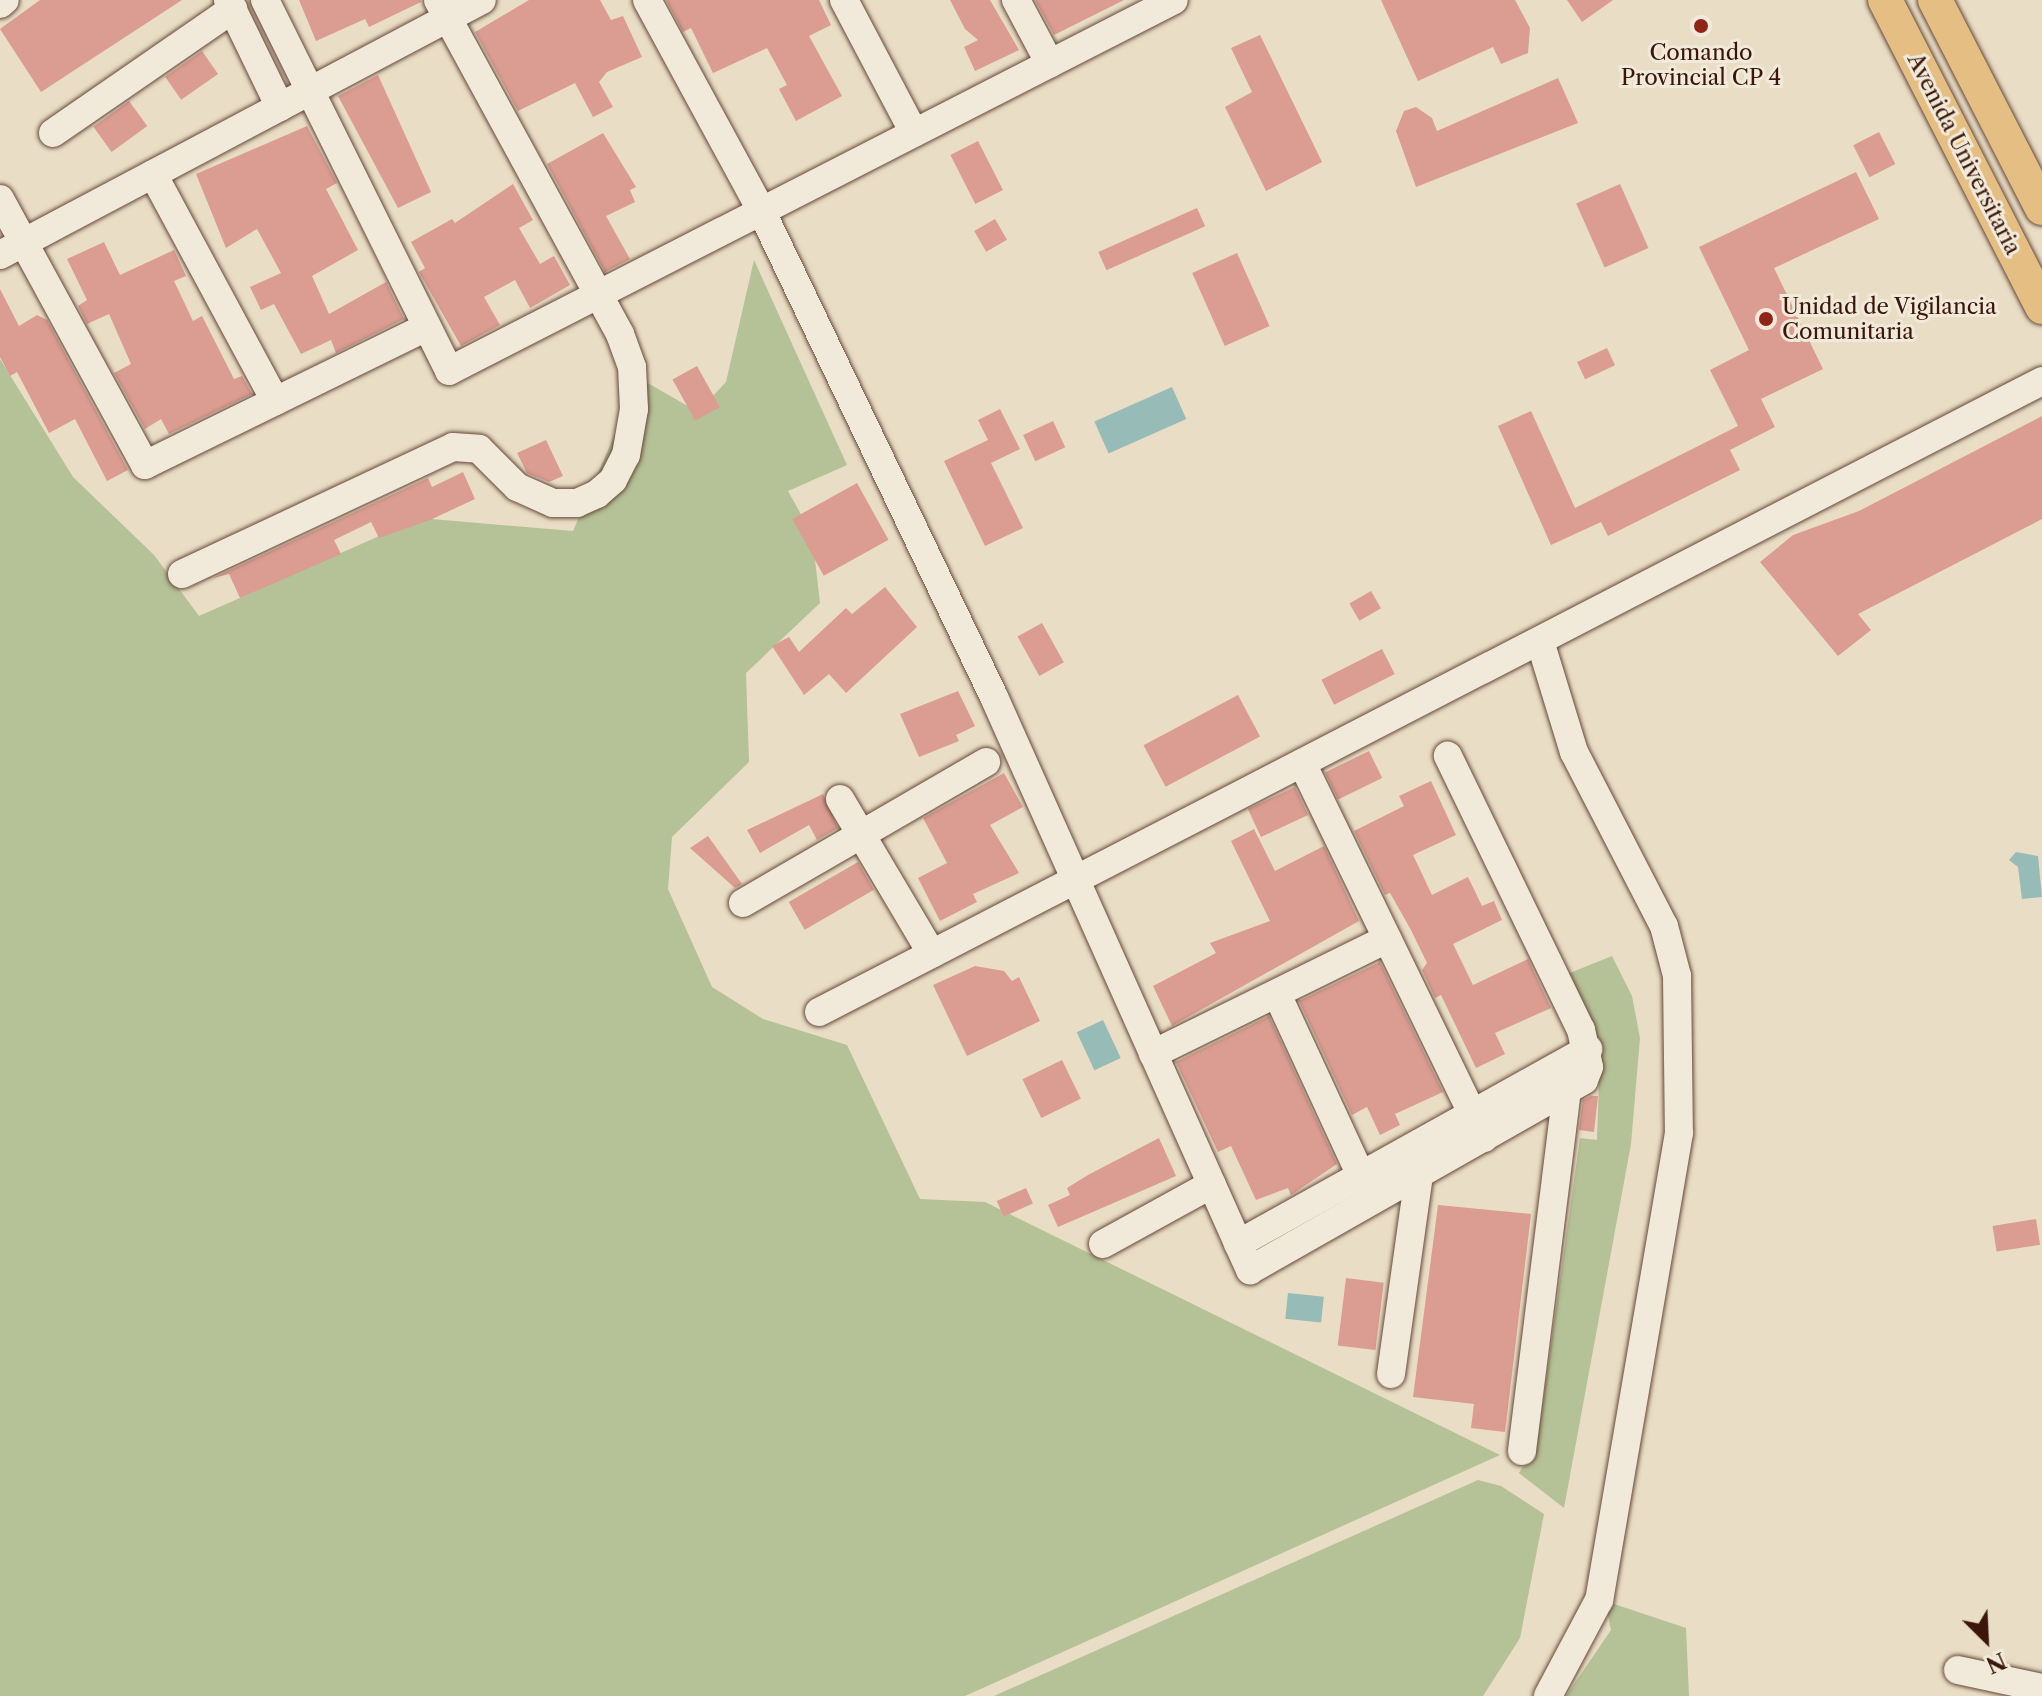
<!DOCTYPE html>
<style>
body{margin:0}
#map{position:relative;width:2042px;height:1696px;overflow:hidden;background:#e9ddc5;font-family:"Libre Caslon Text",serif}
div>[style]{position:absolute}
.green>*{inset:0;background:#b5c196}
.water>*{inset:0;background:#97bbb7;transform-origin:0 0}
.building>*{inset:0;background:#db9c92;transform-origin:0 0}
.roads{filter:drop-shadow(0 0 2px #664839) drop-shadow(0 0 2px #664839)}
.minor>*{height:28px;margin:-14px;padding:0 14px;transform-origin:14px;border-radius:14px;background:#f1e9d9}
.major>*{height:34px;margin:-17px;padding:0 17px;transform-origin:17px;border-radius:17px;background:#e4be82}
.dots>*{width:22px;height:22px;translate:-50% -50%;box-sizing:border-box;border:4px solid #f1e9d9;border-radius:50%}
span{translate:-50% -50%;white-space:nowrap;text-align:center;line-height:1.15;-webkit-text-stroke:6px #f1e9d9;paint-order:stroke}
.poi-label{font-size:22px;color:#3a170a}
.left{translate:0 -50%;text-align:left}
.street-label{font-size:22px;color:#3a170a}
.north{position:absolute;left:1946px;top:1600px;width:80px;height:80px;-webkit-text-stroke:6px #f1e9d9;paint-order:stroke;rotate:156deg;font-size:22px;font-weight:700;line-height:32px;text-align:center;color:#3a170a}
.north::after{content:'';display:block;margin:auto;width:28px;height:36px;background:#3a170a;clip-path:polygon(50% 0,100% 100%,50% 72%,0 100%)}
</style>
<div id="map">
<div class="green">
<i style="clip-path:polygon(754px 260px,847px 465px,788px 491px,812px 534px,820px 603px,746px 673px,749px 762px,672px 837px,668px 889px,712px 987px,763px 1019px,847px 1045px,920px 1199px,985px 1202px,1500px 1455px,965px 1696px,0 1696px,0 359px,73px 477px,154px 555px,199px 616px,420px 518px,573px 531px,639px 378px,698px 412px,726px 382px)"></i>
<i style="clip-path:polygon(1612px 956px,1632px 996px,1640px 1038px,1631px 1144px,1564px 1508px,1519px 1473px,1537px 1444px,1580px 1138px,1597px 1140px,1599px 1076px,1565px 975px)"></i>
<i style="clip-path:polygon(1478px 1480px,1501px 1486px,1544px 1514px,1520px 1638px,1483px 1696px,994px 1696px)"></i>
<i style="clip-path:polygon(1605px 1601px,1686px 1628px,1689px 1696px,1566px 1696px,1611px 1630px)"></i>
</div>
<div class="water">
<i style="left:1172px;top:387px;width:35px;height:85px;rotate:66deg"></i>
<i style="clip-path:polygon(2016px 852px,2038px 856px,2042px 897px,2022px 899px,2018px 867px,2009px 860px)"></i>
<i style="left:1103px;top:1020px;width:42px;height:29px;rotate:65deg"></i>
<i style="left:1288px;top:1293px;width:36px;height:26px;rotate:6deg"></i>
</div>
<div class="building">
<i style="clip-path:polygon(40px 0,182px 0,41px 92px,0 29px)"></i>
<i style="clip-path:polygon(299px 0,421px 0,421px 2px,369px 27px,365px 19px,316px 41px)"></i>
<i style="clip-path:polygon(529px 0,600px 0,611px 20px,623px 16px,642px 57px,607px 72px,599px 82px,613px 107px,593px 117px,575px 83px,518px 111px,475px 32px)"></i>
<i style="clip-path:polygon(666px 0,819px 0,831px 25px,809px 36px,842px 96px,796px 121px,779px 89px,787px 85px,767px 48px,713px 73px,691px 28px,683px 32px)"></i>
<i style="clip-path:polygon(950px 0,990px 0,1019px 50px,975px 71px,964px 47px,978px 40px,965px 29px)"></i>
<i style="clip-path:polygon(1035px 0,1124px 0,1054px 35px)"></i>
<i style="clip-path:polygon(1381px 0,1515px 0,1530px 28px,1528px 53px,1501px 64px,1493px 47px,1418px 81px)"></i>
<i style="clip-path:polygon(1567px 0,1613px 0,1582px 22px)"></i>
<i style="clip-path:polygon(1260px 35px,1322px 162px,1266px 191px,1225px 107px,1252px 92px,1231px 48px)"></i>
<i style="left:202px;top:51px;width:28px;height:45px;rotate:55deg"></i>
<i style="clip-path:polygon(378px 75px,431px 192px,398px 208px,338px 96px)"></i>
<i style="clip-path:polygon(1558px 78px,1578px 123px,1416px 187px,1396px 131px,1404px 111px,1416px 107px,1432px 118px,1437px 131px)"></i>
<i style="left:129px;top:101px;width:31px;height:44px;rotate:54deg"></i>
<i style="clip-path:polygon(307px 126px,337px 183px,326px 189px,358px 250px,312px 276px,329px 314px,386px 282px,404px 319px,336px 353px,331px 340px,301px 354px,274px 304px,261px 310px,250px 287px,281px 273px,257px 229px,226px 248px,196px 174px)"></i>
<i style="left:1879px;top:132px;width:36px;height:29px;rotate:63deg"></i>
<i style="clip-path:polygon(603px 133px,636px 187px,630px 190px,635px 202px,606px 216px,630px 259px,605px 272px,547px 164px)"></i>
<i style="left:978px;top:141px;width:55px;height:31px;rotate:63deg"></i>
<i style="clip-path:polygon(1856px 172px,1879px 219px,1774px 268px,1823px 369px,1761px 399px,1775px 427px,1730px 450px,1740px 470px,1608px 536px,1601px 522px,1551px 545px,1498px 426px,1531px 411px,1575px 508px,1738px 426px,1710px 370px,1749px 350px,1699px 247px)"></i>
<i style="clip-path:polygon(513px 184px,533px 220px,519px 228px,540px 264px,554px 256px,570px 285px,530px 308px,515px 280px,484px 297px,500px 325px,461px 346px,419px 272px,425px 268px,411px 242px,452px 219px,455px 223px)"></i>
<i style="left:1620px;top:184px;width:70px;height:48px;rotate:66deg"></i>
<i style="left:1197px;top:208px;width:20px;height:108px;rotate:66deg"></i>
<i style="left:995px;top:219px;width:24px;height:24px;rotate:60deg"></i>
<i style="clip-path:polygon(104px 242px,120px 275px,174px 250px,186px 276px,174px 281px,193px 321px,202px 316px,234px 379px,242px 376px,252px 394px,169px 434px,161px 419px,145px 429px,114px 373px,131px 364px,109px 314px,87px 324px,78px 306px,87px 300px,67px 259px)"></i>
<i style="left:1237px;top:253px;width:80px;height:49px;rotate:66deg"></i>
<i style="clip-path:polygon(0 289px,19px 326px,37px 315px,47px 320px,128px 470px,107px 481px,75px 419px,49px 433px,17px 372px,10px 376px,0 357px)"></i>
<i style="left:1607px;top:348px;width:19px;height:33px;rotate:65deg"></i>
<i style="left:697px;top:366px;width:47px;height:28px;rotate:61deg"></i>
<i style="clip-path:polygon(1000px 409px,1020px 449px,991px 463px,1023px 528px,985px 546px,944px 461px,988px 440px,978px 420px)"></i>
<i style="clip-path:polygon(2042px 416px,2042px 519px,1858px 614px,1871px 630px,1838px 656px,1760px 562px,1793px 535px,1859px 511px)"></i>
<i style="left:1053px;top:421px;width:29px;height:33px;rotate:65deg"></i>
<i style="clip-path:polygon(546px 440px,563px 476px,549px 482px,527px 473px,517px 453px)"></i>
<i style="clip-path:polygon(463px 472px,475px 499px,430px 520px,379px 538px,371px 522px,334px 540px,341px 554px,240px 598px,229px 574px,213px 578px,428px 478px,432px 487px)"></i>
<i style="left:857px;top:483px;width:65px;height:74px;rotate:61deg"></i>
<i style="clip-path:polygon(885px 587px,917px 627px,846px 693px,829px 674px,804px 695px,772px 646px,789px 637px,799px 652px,846px 608px,852px 614px)"></i>
<i style="left:1371px;top:591px;width:20px;height:25px;rotate:60deg"></i>
<i style="left:1042px;top:623px;width:45px;height:28px;rotate:61deg"></i>
<i style="left:1382px;top:649px;width:28px;height:68px;rotate:63deg"></i>
<i style="clip-path:polygon(958px 691px,975px 726px,956px 735px,959px 741px,919px 757px,900px 714px)"></i>
<i style="left:1238px;top:695px;width:47px;height:107px;rotate:62deg"></i>
<i style="left:1369px;top:751px;width:30px;height:49px;rotate:64deg"></i>
<i style="clip-path:polygon(1004px 773px,1023px 807px,990px 825px,1019px 873px,973px 894px,977px 902px,940px 921px,918px 878px,947px 863px,923px 818px)"></i>
<i style="clip-path:polygon(1431px 781px,1456px 835px,1413px 855px,1432px 895px,1468px 877px,1482px 906px,1494px 901px,1502px 920px,1453px 944px,1473px 985px,1528px 959px,1551px 1008px,1495px 1033px,1505px 1054px,1476px 1068px,1441px 995px,1435px 998px,1422px 970px,1427px 963px,1411px 930px,1390px 893px,1385px 895px,1354px 831px,1404px 806px,1399px 796px)"></i>
<i style="left:1295px;top:787px;width:31px;height:52px;rotate:65deg"></i>
<i style="clip-path:polygon(823px 794px,838px 828px,817px 840px,809px 825px,760px 853px,747px 830px)"></i>
<i style="clip-path:polygon(1254px 829px,1275px 871px,1324px 846px,1359px 921px,1172px 1026px,1153px 986px,1216px 953px,1210px 943px,1270px 921px,1231px 841px)"></i>
<i style="clip-path:polygon(708px 836px,742px 884px,735px 888px,690px 848px)"></i>
<i style="left:858px;top:862px;width:32px;height:80px;rotate:60deg"></i>
<i style="clip-path:polygon(1380px 962px,1443px 1092px,1395px 1114px,1400px 1125px,1380px 1135px,1367px 1107px,1352px 1115px,1299px 1001px)"></i>
<i style="clip-path:polygon(975px 966px,1004px 971px,1012px 981px,1019px 977px,1040px 1021px,967px 1056px,933px 985px)"></i>
<i style="clip-path:polygon(1269px 1016px,1337px 1164px,1291px 1195px,1288px 1188px,1256px 1200px,1231px 1146px,1218px 1152px,1176px 1062px)"></i>
<i style="left:1062px;top:1060px;width:43px;height:44px;rotate:64deg"></i>
<i style="clip-path:polygon(1591px 1096px,1598px 1096px,1594px 1132px,1579px 1130px,1583px 1100px)"></i>
<i style="clip-path:polygon(1159px 1138px,1176px 1176px,1058px 1227px,1048px 1205px,1070px 1195px,1067px 1188px,1088px 1175px)"></i>
<i style="left:1026px;top:1188px;width:17px;height:32px;rotate:66deg"></i>
<i style="clip-path:polygon(1438px 1205px,1531px 1214px,1505px 1432px,1471px 1428px,1474px 1404px,1413px 1397px)"></i>
<i style="left:2036px;top:1219px;width:26px;height:44px;rotate:81deg"></i>
<i style="left:1346px;top:1278px;width:38px;height:68px;rotate:7deg"></i>
</div>
<div class="roads">
<div class="minor">
<i style="left:228px;top:0;width:119px;rotate:64.1deg"></i>
<i style="left:265px;top:0;width:414px;rotate:63.6deg"></i>
<i style="left:449px;top:371px;width:814px;rotate:-27.1deg"></i>
<i style="left:647px;top:0;width:239px;rotate:61.5deg"></i>
<i style="left:761px;top:210px;width:540px;rotate:64.43deg"></i>
<i style="left:994px;top:697px;width:628px;rotate:65.93deg"></i>
<i style="left:1250px;top:1270px;width:384px;rotate:-29.6deg"></i>
<i style="left:1584px;top:1080px;width:14px;rotate:-69deg"></i>
<i style="left:1589px;top:1067px;width:38px;rotate:-102deg"></i>
<i style="left:1581px;top:1030px;width:305px;rotate:-115.9deg"></i>
<i style="left:844px;top:0;width:150px;rotate:62.2deg"></i>
<i style="left:1016px;top:0;width:72px;rotate:62deg"></i>
<i style="left:0;top:4px;width:6px;rotate:-39deg"></i>
<i style="left:53px;top:133px;width:219px;rotate:-34.6deg"></i>
<i style="left:153px;top:174px;width:258px;rotate:61.7deg"></i>
<i style="left:0;top:199px;width:303px;rotate:61.4deg"></i>
<i style="left:145px;top:465px;width:312px;rotate:-26.1deg"></i>
<i style="left:0;top:255px;width:545px;rotate:-27.88deg"></i>
<i style="left:182px;top:574px;width:299px;rotate:-25.1deg"></i>
<i style="left:453px;top:447px;width:26px;rotate:4deg"></i>
<i style="left:479px;top:449px;width:54px;rotate:45deg"></i>
<i style="left:517px;top:487px;width:39px;rotate:24deg"></i>
<i style="left:553px;top:503px;width:24px"></i>
<i style="left:577px;top:503px;width:22px;rotate:-24deg"></i>
<i style="left:597px;top:494px;width:21px;rotate:-41deg"></i>
<i style="left:613px;top:480px;width:28px;rotate:-63deg"></i>
<i style="left:626px;top:455px;width:47px;rotate:-80.1deg"></i>
<i style="left:634px;top:409px;width:42px;rotate:-92.7deg"></i>
<i style="left:632px;top:367px;width:35px;rotate:-110deg"></i>
<i style="left:620px;top:334px;width:380px;rotate:-118.6deg"></i>
<i style="left:1540px;top:641px;width:116px;rotate:73deg"></i>
<i style="left:1574px;top:752px;width:196px;rotate:62.7deg"></i>
<i style="left:1664px;top:926px;width:52px;rotate:75.4deg"></i>
<i style="left:1677px;top:976px;width:157px;rotate:89.3deg"></i>
<i style="left:1679px;top:1133px;width:474px;rotate:99.7deg"></i>
<i style="left:1599px;top:1600px;width:109px;rotate:118deg"></i>
<i style="left:1302px;top:763px;width:417px;rotate:64.1deg"></i>
<i style="left:840px;top:799px;width:180px;rotate:59.3deg"></i>
<i style="left:743px;top:903px;width:281px;rotate:-30.1deg"></i>
<i style="left:1277px;top:994px;width:219px;rotate:65.2deg"></i>
<i style="left:819px;top:1012px;width:1376px;rotate:-27.29deg"></i>
<i style="left:1153px;top:1054px;width:261px;rotate:-26.2deg"></i>
<i style="left:1103px;top:1244px;width:124px;rotate:-28.8deg"></i>
<i style="left:1238px;top:1244px;width:401px;rotate:-29.1deg"></i>
<i style="left:1391px;top:1374px;width:201px;rotate:-82deg"></i>
<i style="left:1522px;top:1451px;width:364px;rotate:-82.9deg"></i>
<i style="left:1958px;top:1670px;width:86px;rotate:12.1deg"></i>
</div>
<div class="major">
<i style="left:1885px;top:0;width:345px;rotate:62.9deg"></i>
<i style="left:1935px;top:0;width:234px;rotate:62.8deg"></i>
</div>
</div>
<div class="dots">
<i style="left:1701px;top:26px;background:#8f2418"></i>
<i style="left:1766px;top:319px;background:#8f2418"></i>
</div>
<div class="poi-label">
<span style="left:1701px;top:65px">Comando<br>Provincial CP 4</span>
<span class="left" style="left:1782px;top:319px">Unidad de Vigilancia<br>Comunitaria</span>
</div>
<div class="street-label">
<span style="left:1964px;top:154px;rotate:63deg">Avenida Universitaria</span>
</div>
<div class="north">N</div>
</div>
